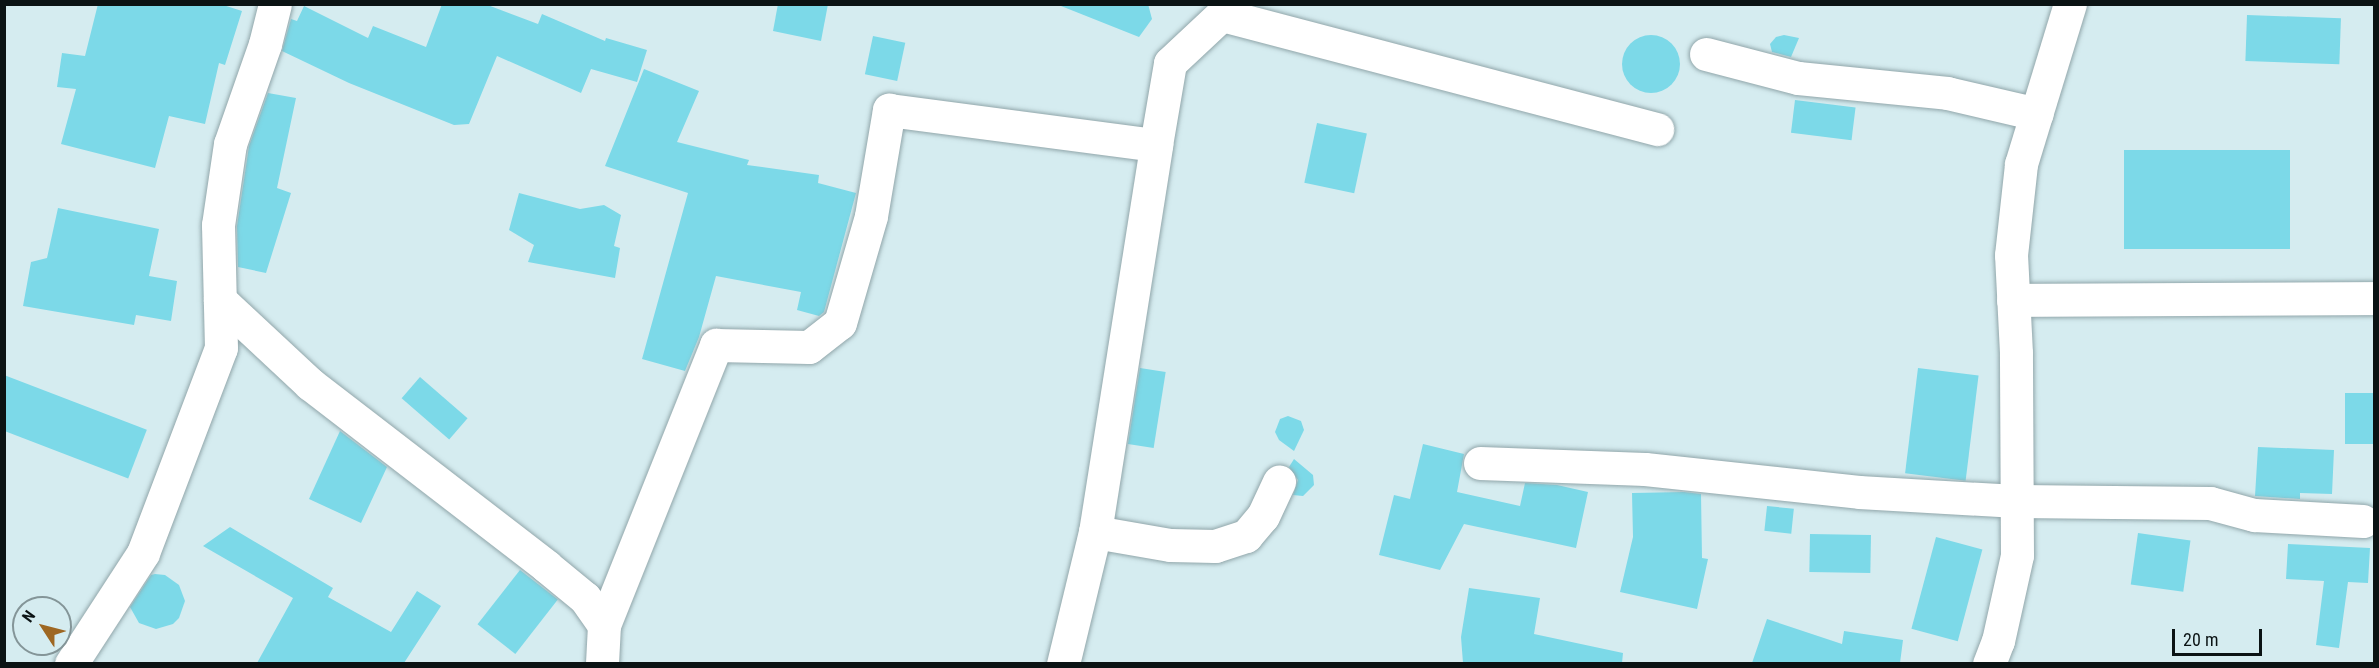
<!DOCTYPE html>
<style>
body{margin:0}
#map{position:relative;width:2379px;height:668px;overflow:hidden;background:#d5ecf0;font-family:"Roboto Condensed",sans-serif}
div>[style]{position:absolute}
.building>*{inset:0;background:#7cd9e8;transform-origin:0 0}
.round{border-radius:50%}
.roads{filter:drop-shadow(0 0 2px #91a6aa) drop-shadow(0 0 2px #91a6aa)}
.minor>*{height:33px;margin:-16.5px;padding:0 16.5px;transform-origin:16.5px;border-radius:16.5px;background:#fff}
span{translate:-50% -50%;white-space:nowrap;text-align:center;line-height:1.15;-webkit-text-stroke:4.5px #d5ecf0;paint-order:stroke}
.frame{position:absolute;inset:0;border:6px solid #0b1314;pointer-events:none}
.north{position:absolute;left:12px;top:596px;width:60px;height:60px;box-sizing:border-box;background:#d5ecf0;border:2px solid #849598;border-radius:50%;rotate:306deg;font-size:16px;font-weight:700;line-height:24px;text-align:center;color:#0b1314}
.north::after{content:'';display:block;margin:auto;width:21px;height:27px;background:#9e6722;clip-path:polygon(50% 0,100% 100%,50% 72%,0 100%)}
.scale{position:absolute;left:2172px;top:629px;width:90px;height:27px;box-sizing:border-box;border:3px solid #0b1314;border-top:0;padding-left:8px;font-size:18px;line-height:21px;white-space:nowrap;color:#0b1314;-webkit-text-stroke:4px #d5ecf0;paint-order:stroke}
</style>
<div id="map">
<div class="building">
<i style="clip-path:polygon(98px 4px,220px 4px,242px 11px,225px 65px,219px 63px,205px 124px,169px 116px,155px 168px,61px 144px,76px 89px,57px 87px,62px 53px,85px 56px)"></i>
<i style="clip-path:polygon(442px 4px,485px 4px,538px 24px,542px 14px,605px 41px,606px 38px,647px 50px,637px 82px,591px 69px,581px 93px,497px 56px,469px 124px,454px 125px,349px 83px,282px 51px,291px 19px,297px 21px,304px 6px,368px 38px,373px 26px,426px 47px)"></i>
<i style="clip-path:polygon(778px 4px,828px 4px,821px 41px,773px 31px)"></i>
<i style="clip-path:polygon(1148px 4px,1152px 19px,1139px 37px,1061px 6px)"></i>
<i style="left:2247px;top:15px;width:94px;height:46px;rotate:2deg"></i>
<i style="clip-path:polygon(1784px 35px,1799px 38px,1791px 57px,1772px 52px,1770px 44px,1776px 37px)"></i>
<i class="round" style="left:1622px;top:35px;width:58px;height:58px"></i>
<i style="left:873px;top:36px;width:33px;height:39px;rotate:12deg"></i>
<i style="clip-path:polygon(644px 69px,699px 91px,677px 142px,749px 160px,747px 165px,819px 175px,818px 183px,856px 193px,824px 312px,819px 316px,797px 310px,801px 292px,716px 276px,699px 337px,685px 371px,642px 359px,688px 193px,605px 166px)"></i>
<i style="clip-path:polygon(268px 93px,296px 98px,277px 188px,291px 193px,266px 273px,238px 267px,237px 226px,249px 146px)"></i>
<i style="left:1795px;top:100px;width:61px;height:33px;rotate:7deg"></i>
<i style="left:1317px;top:123px;width:51px;height:61px;rotate:12deg"></i>
<i style="left:2124px;top:150px;width:166px;height:99px"></i>
<i style="clip-path:polygon(519px 193px,580px 209px,604px 205px,621px 215px,614px 246px,620px 248px,615px 278px,528px 262px,534px 245px,509px 230px)"></i>
<i style="clip-path:polygon(58px 208px,159px 229px,149px 276px,177px 281px,171px 321px,136px 315px,134px 325px,23px 306px,31px 262px,47px 258px)"></i>
<i style="left:1140px;top:368px;width:26px;height:77px;rotate:9deg"></i>
<i style="left:1918px;top:368px;width:61px;height:106px;rotate:7deg"></i>
<i style="left:4px;top:375px;width:153px;height:52px;rotate:21deg"></i>
<i style="left:420px;top:377px;width:63px;height:28px;rotate:41deg"></i>
<i style="left:2374px;top:393px;width:51px;height:29px;rotate:90deg"></i>
<i style="clip-path:polygon(1288px 416px,1301px 421px,1304px 430px,1294px 451px,1279px 440px,1275px 432px,1280px 419px)"></i>
<i style="clip-path:polygon(340px 431px,387px 467px,361px 523px,309px 499px)"></i>
<i style="clip-path:polygon(1423px 444px,1464px 454px,1457px 492px,1520px 506px,1525px 483px,1557px 485px,1588px 492px,1576px 548px,1464px 524px,1440px 570px,1379px 555px,1394px 495px,1410px 499px)"></i>
<i style="clip-path:polygon(2258px 447px,2334px 450px,2332px 494px,2300px 493px,2300px 499px,2255px 496px)"></i>
<i style="clip-path:polygon(1294px 459px,1313px 475px,1314px 485px,1303px 496px,1293px 495px,1298px 480px,1289px 467px)"></i>
<i style="clip-path:polygon(1684px 492px,1701px 494px,1702px 558px,1708px 559px,1697px 609px,1620px 592px,1633px 537px,1632px 493px)"></i>
<i style="left:1767px;top:506px;width:27px;height:25px;rotate:6deg"></i>
<i style="clip-path:polygon(230px 527px,333px 588px,328px 597px,391px 632px,417px 591px,441px 606px,404px 663px,257px 663px,293px 598px,203px 546px)"></i>
<i style="left:2138px;top:533px;width:53px;height:52px;rotate:8deg"></i>
<i style="left:1810px;top:534px;width:61px;height:38px;rotate:1deg"></i>
<i style="left:1936px;top:537px;width:48px;height:95px;rotate:15deg"></i>
<i style="clip-path:polygon(2288px 544px,2370px 548px,2368px 583px,2348px 582px,2339px 648px,2316px 645px,2324px 581px,2286px 579px)"></i>
<i style="left:520px;top:570px;width:48px;height:69px;rotate:38deg"></i>
<i style="clip-path:polygon(155px 574px,165px 575px,179px 585px,185px 601px,179px 618px,173px 624px,156px 629px,139px 623px,130px 607px,151px 575px)"></i>
<i style="clip-path:polygon(1469px 588px,1540px 598px,1534px 634px,1623px 653px,1622px 663px,1463px 663px,1461px 637px)"></i>
<i style="clip-path:polygon(1767px 619px,1842px 644px,1844px 631px,1903px 640px,1900px 663px,1752px 663px)"></i>
</div>
<div class="roads">
<div class="minor">
<i style="left:1222px;top:15px;width:450px;rotate:14.7deg"></i>
<i style="left:1706px;top:54px;width:95px;rotate:14.6deg"></i>
<i style="left:1798px;top:78px;width:150px;rotate:5.7deg"></i>
<i style="left:1947px;top:93px;width:92px;rotate:13.1deg"></i>
<i style="left:220px;top:300px;width:123px;rotate:43deg"></i>
<i style="left:310px;top:384px;width:298px;rotate:37.6deg"></i>
<i style="left:546px;top:566px;width:50px;rotate:39.4deg"></i>
<i style="left:585px;top:598px;width:33px;rotate:55deg"></i>
<i style="left:604px;top:625px;width:39px;rotate:93deg"></i>
<i style="left:2013px;top:300px;width:361px;rotate:-0.3deg"></i>
<i style="left:1480px;top:463px;width:165px;rotate:2.1deg"></i>
<i style="left:1645px;top:469px;width:215px;rotate:6.1deg"></i>
<i style="left:1859px;top:492px;width:158px;rotate:3.3deg"></i>
<i style="left:2017px;top:501px;width:193px;rotate:0.6deg"></i>
<i style="left:2210px;top:503px;width:46px;rotate:15.3deg"></i>
<i style="left:2254px;top:515px;width:109px;rotate:3.2deg"></i>
<i style="left:1095px;top:532px;width:76px;rotate:9.8deg"></i>
<i style="left:1170px;top:545px;width:45px;rotate:1.3deg"></i>
<i style="left:1215px;top:546px;width:33px;rotate:-18deg"></i>
<i style="left:1246px;top:536px;width:26px;rotate:-50deg"></i>
<i style="left:1263px;top:516px;width:38px;rotate:-65deg"></i>
<i style="left:604px;top:625px;width:302px;rotate:-68.2deg"></i>
<i style="left:716px;top:345px;width:93px;rotate:1.2deg"></i>
<i style="left:809px;top:347px;width:39px;rotate:-38deg"></i>
<i style="left:840px;top:323px;width:111px;rotate:-73.8deg"></i>
<i style="left:871px;top:216px;width:108px;rotate:-80.4deg"></i>
<i style="left:889px;top:110px;width:269px;rotate:7.5deg"></i>
<i style="left:1156px;top:145px;width:83px;rotate:-80.3deg"></i>
<i style="left:1170px;top:63px;width:86px;rotate:-43.1deg"></i>
<i style="left:71px;top:664px;width:132px;rotate:-57deg"></i>
<i style="left:143px;top:553px;width:219px;rotate:-69.2deg"></i>
<i style="left:221px;top:348px;width:123px;rotate:-91.4deg"></i>
<i style="left:218px;top:225px;width:82px;rotate:-81.6deg"></i>
<i style="left:230px;top:144px;width:106px;rotate:-70.7deg"></i>
<i style="left:265px;top:44px;width:41px;rotate:-76deg"></i>
<i style="left:1063px;top:664px;width:136px;rotate:-76.4deg"></i>
<i style="left:1095px;top:532px;width:392px;rotate:-81deg"></i>
<i style="left:1989px;top:664px;width:25px;rotate:-69deg"></i>
<i style="left:1998px;top:641px;width:88px;rotate:-77.5deg"></i>
<i style="left:2017px;top:555px;width:202px;rotate:-90.3deg"></i>
<i style="left:2016px;top:353px;width:98px;rotate:-92.9deg"></i>
<i style="left:2011px;top:255px;width:92px;rotate:-83.7deg"></i>
<i style="left:2021px;top:164px;width:167px;rotate:-73deg"></i>
</div>
</div>
<div class="frame"></div>
<div class="north">N</div>
<div class="scale">20 m</div>
</div>
